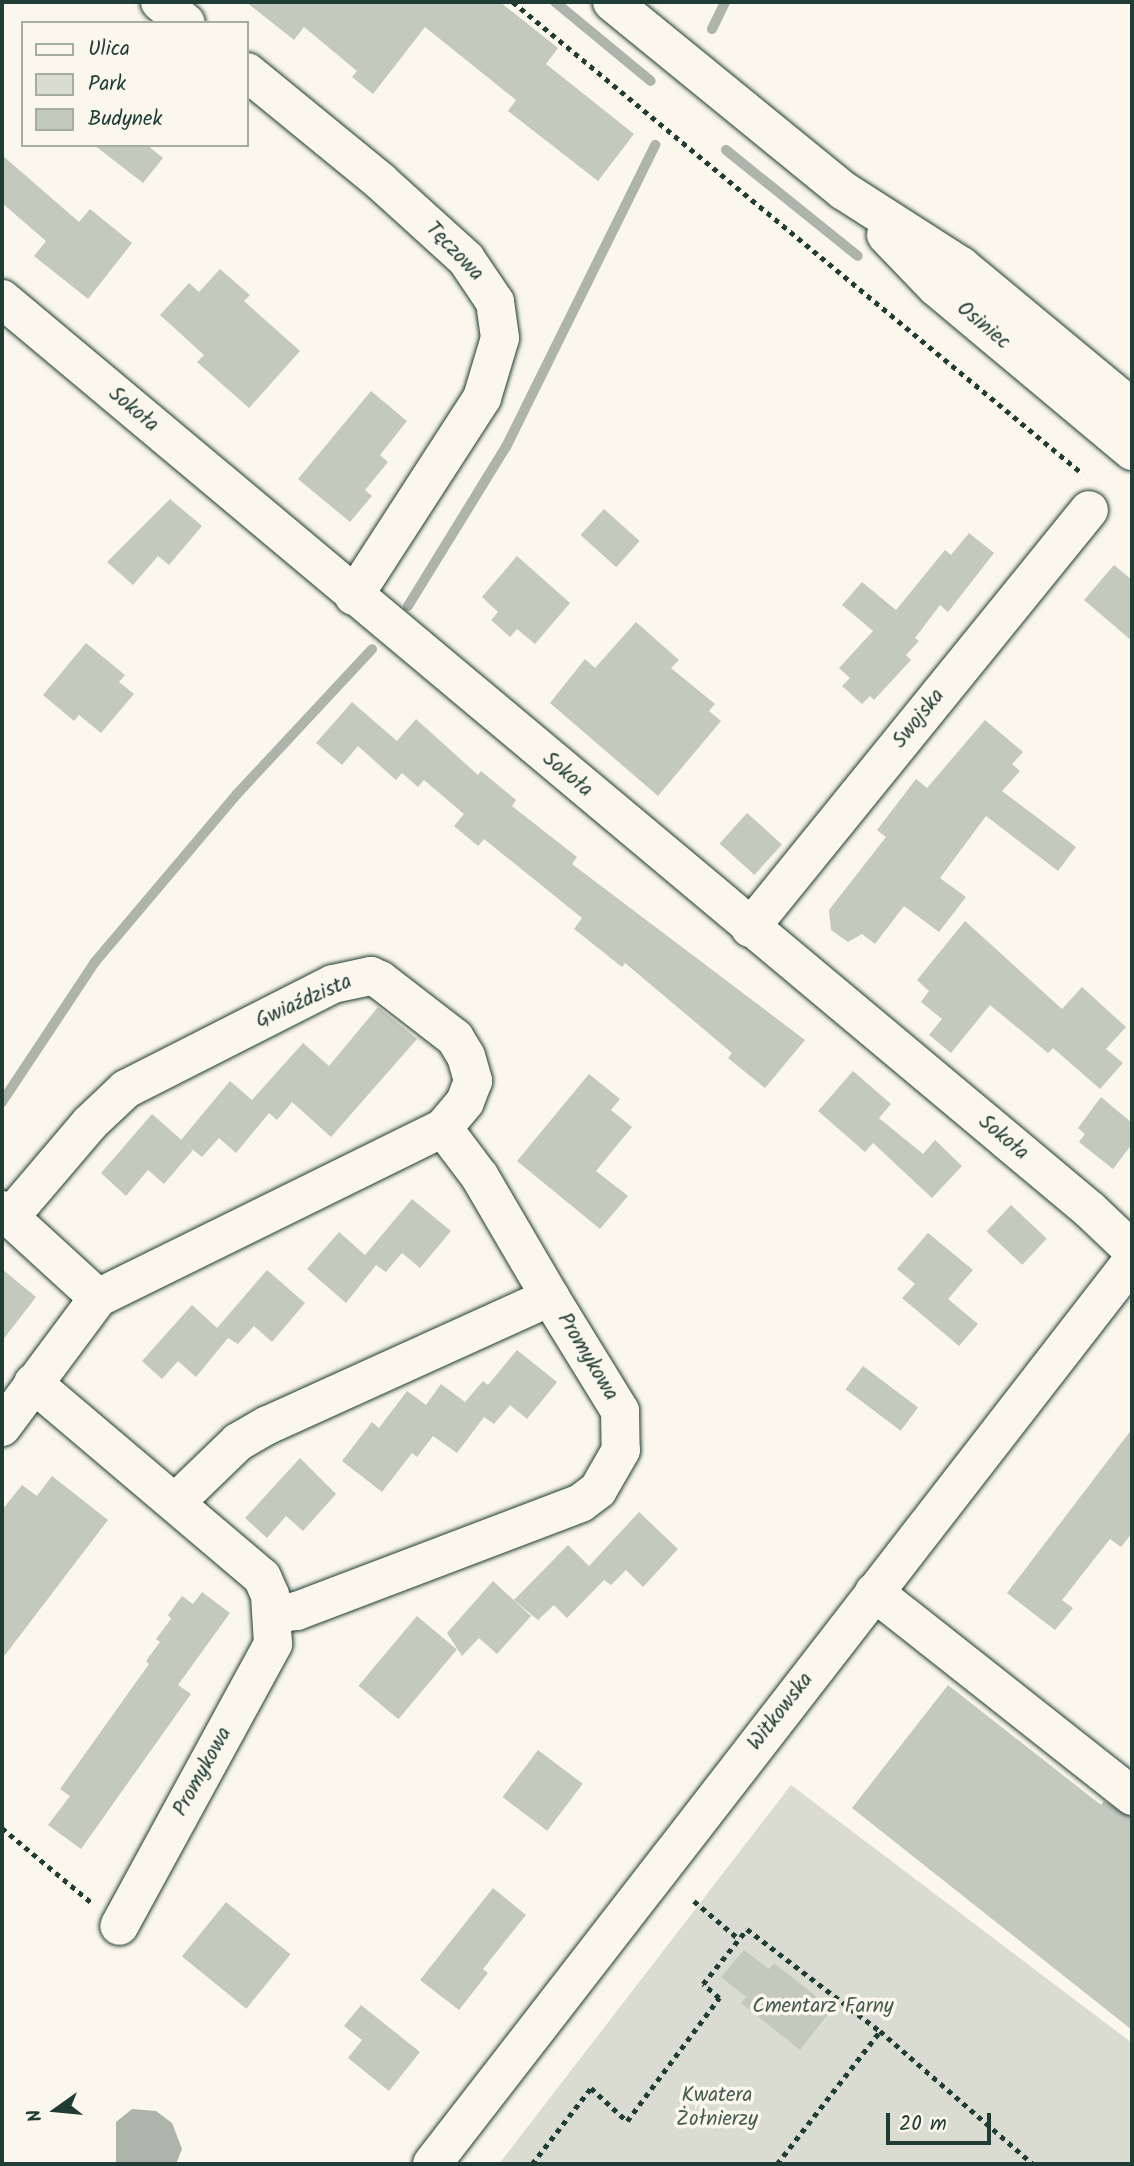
<!DOCTYPE html>
<meta charset="utf-8">
<style>
body{margin:0}
#map{position:relative;width:1134px;height:2166px;overflow:hidden;background:#fbf7ec;font-family:Kalam,sans-serif}
div>[style]{position:absolute}
.green>*{inset:0;background:#dbdcd1}
.water>*{inset:0;background:#adb4aa}
.stream>*{height:10px;margin:-5px;padding:0 5px;transform-origin:5px;border-radius:5px;background:#adb4aa}
.building>*{inset:0;background:#c4c9be;transform-origin:0 0}
.path>*{height:4.5px;margin-top:-2.25px;transform-origin:0;background:repeating-linear-gradient(90deg,#1f3d34 0 5px,transparent 0 10px)}
.roads{filter:drop-shadow(0 0 2px #1f3d34) drop-shadow(0 0 2px #1f3d34)}
.minor>*{height:38px;margin:-19px;padding:0 19px;transform-origin:19px;border-radius:19px;background:#fbf7ec}
span{translate:-50% -50%;white-space:nowrap;text-align:center;line-height:1.15;-webkit-text-stroke:7px #fbf7ec;paint-order:stroke}
.street-label{font-size:21px;color:#1f3d34}
.park-label{font-size:21px;color:#455d53}
.frame{position:absolute;inset:0;border:4px solid #1f3d34;pointer-events:none}
.legend{position:absolute;left:21px;top:21px;width:228px;height:126px;box-sizing:border-box;background:#fbf7ec;border:2px solid #a3ada2;margin:0;padding:9px 12px;list-style:none;font-size:21px;color:#1f3d34}
.legend li{display:flex;align-items:center;gap:14px;height:35px}
.legend b{width:35px;border:2px solid #a3ada2}
.north{position:absolute;left:21px;top:2075px;width:70px;height:70px;-webkit-text-stroke:5px #fbf7ec;paint-order:stroke;rotate:255deg;font-size:19px;font-weight:700;line-height:28px;text-align:center;color:#1f3d34}
.north::after{content:'';display:block;margin:auto;width:24px;height:32px;background:#1f3d34;clip-path:polygon(50% 0,100% 100%,50% 72%,0 100%)}
.scale{position:absolute;left:886px;top:2113px;width:105px;height:32px;box-sizing:border-box;border:4px solid #1f3d34;border-top:0;padding-left:9px;font-size:21px;line-height:24px;white-space:nowrap;color:#1f3d34;-webkit-text-stroke:5px #fbf7ec;paint-order:stroke}
</style>
<div id="map">
<div class="green">
<i style="clip-path:polygon(791px 1785px,1132px 2043px,1132px 2164px,499px 2164px)"></i>
</div>
<div class="water">
<i style="clip-path:polygon(132px 2109px,156px 2111px,172px 2123px,182px 2149px,176px 2164px,116px 2164px,116px 2122px)"></i>
</div>
<div class="stream">
<i style="left:555px;top:2px;width:124px;rotate:39.5deg"></i>
<i style="left:712px;top:29px;width:30px;rotate:-64deg"></i>
<i style="left:726px;top:150px;width:169px;rotate:38.8deg"></i>
<i style="left:408px;top:606px;width:187px;rotate:-58.4deg"></i>
<i style="left:506px;top:447px;width:337px;rotate:-63.7deg"></i>
<i style="left:2px;top:1102px;width:168px;rotate:-56.4deg"></i>
<i style="left:95px;top:962px;width:220px;rotate:-49.8deg"></i>
<i style="left:237px;top:794px;width:198px;rotate:-47deg"></i>
</div>
<div class="building">
<i style="clip-path:polygon(246px 2px,500px 2px,558px 48px,546px 64px,634px 134px,598px 181px,508px 111px,516px 100px,425px 27px,373px 94px,352px 77px,357px 71px,304px 27px,294px 40px)"></i>
<i style="clip-path:polygon(94px 145px,147px 145px,163px 158px,143px 183px)"></i>
<i style="clip-path:polygon(2px 155px,79px 222px,90px 209px,132px 243px,88px 299px,34px 256px,46px 241px,2px 203px)"></i>
<i style="clip-path:polygon(220px 269px,250px 295px,244px 301px,300px 351px,249px 408px,197px 362px,204px 355px,160px 315px,189px 283px,199px 292px)"></i>
<i style="clip-path:polygon(371px 391px,407px 421px,380px 455px,388px 462px,365px 490px,372px 496px,350px 522px,298px 479px)"></i>
<i style="clip-path:polygon(170px 499px,202px 526px,169px 565px,158px 556px,133px 585px,107px 562px)"></i>
<i style="left:604px;top:509px;width:48px;height:35px;rotate:42deg"></i>
<i style="clip-path:polygon(969px 533px,994px 553px,948px 612px,940px 605px,915px 638px,919px 641px,906px 655px,911px 660px,874px 700px,870px 696px,862px 704px,842px 686px,850px 678px,839px 668px,873px 631px,842px 605px,862px 582px,896px 610px,945px 550px,951px 555px)"></i>
<i style="clip-path:polygon(517px 556px,570px 603px,535px 644px,517px 629px,510px 637px,491px 620px,498px 612px,482px 597px)"></i>
<i style="clip-path:polygon(1114px 565px,1132px 580px,1132px 641px,1084px 600px)"></i>
<i style="clip-path:polygon(636px 622px,679px 660px,671px 668px,715px 704px,709px 711px,721px 721px,658px 796px,550px 703px,585px 659px,595px 668px)"></i>
<i style="clip-path:polygon(86px 643px,125px 675px,119px 682px,134px 694px,101px 733px,79px 715px,74px 721px,43px 695px)"></i>
<i style="clip-path:polygon(352px 702px,397px 741px,416px 719px,478px 775px,481px 771px,516px 800px,512px 806px,577px 857px,572px 864px,805px 1040px,765px 1088px,728px 1058px,732px 1053px,625px 963px,622px 967px,574px 929px,582px 918px,484px 839px,478px 846px,454px 826px,464px 814px,424px 780px,418px 787px,402px 773px,396px 780px,358px 746px,342px 765px,316px 743px)"></i>
<i style="clip-path:polygon(985px 720px,1023px 752px,1012px 764px,1020px 771px,1002px 791px,1076px 847px,1058px 871px,986px 816px,940px 878px,966px 897px,939px 932px,904px 906px,875px 944px,862px 934px,848px 942px,831px 930px,829px 910px,886px 837px,877px 830px,916px 779px,927px 788px)"></i>
<i style="left:747px;top:813px;width:47px;height:41px;rotate:42deg"></i>
<i style="clip-path:polygon(965px 921px,1062px 1009px,1082px 987px,1126px 1027px,1106px 1049px,1123px 1063px,1100px 1089px,1053px 1048px,1048px 1053px,990px 1005px,951px 1053px,929px 1035px,942px 1019px,921px 1002px,929px 991px,917px 980px)"></i>
<i style="clip-path:polygon(378px 1007px,417px 1039px,331px 1137px,292px 1102px,277px 1120px,269px 1113px,236px 1153px,219px 1138px,202px 1157px,181px 1140px,230px 1081px,252px 1100px,303px 1043px,329px 1066px)"></i>
<i style="clip-path:polygon(853px 1071px,891px 1104px,879px 1118px,923px 1154px,935px 1140px,962px 1166px,932px 1198px,873px 1143px,865px 1152px,818px 1111px)"></i>
<i style="clip-path:polygon(589px 1074px,620px 1099px,611px 1110px,632px 1127px,596px 1171px,628px 1196px,600px 1229px,517px 1161px)"></i>
<i style="clip-path:polygon(1101px 1097px,1132px 1123px,1132px 1144px,1113px 1169px,1079px 1142px,1085px 1134px,1078px 1128px)"></i>
<i style="clip-path:polygon(152px 1114px,193px 1150px,164px 1184px,148px 1170px,126px 1196px,101px 1173px)"></i>
<i style="clip-path:polygon(412px 1199px,451px 1231px,420px 1268px,402px 1253px,386px 1272px,376px 1265px,346px 1303px,307px 1269px,339px 1232px,365px 1255px)"></i>
<i style="left:1011px;top:1205px;width:49px;height:36px;rotate:43deg"></i>
<i style="clip-path:polygon(928px 1233px,973px 1270px,948px 1299px,978px 1324px,959px 1346px,902px 1298px,915px 1284px,897px 1269px)"></i>
<i style="clip-path:polygon(2px 1269px,36px 1297px,2px 1341px)"></i>
<i style="clip-path:polygon(267px 1270px,305px 1303px,272px 1342px,254px 1326px,238px 1344px,228px 1338px,196px 1377px,178px 1361px,162px 1379px,142px 1361px,192px 1305px,217px 1328px)"></i>
<i style="clip-path:polygon(517px 1350px,557px 1382px,527px 1419px,510px 1405px,494px 1424px,484px 1417px,457px 1453px,433px 1436px,417px 1457px,412px 1453px,382px 1492px,342px 1461px,372px 1422px,379px 1428px,407px 1391px,426px 1405px,441px 1384px,465px 1402px,483px 1381px,488px 1385px)"></i>
<i style="left:863px;top:1366px;width:69px;height:29px;rotate:37deg"></i>
<i style="clip-path:polygon(1132px 1429px,1132px 1533px,1121px 1547px,1110px 1539px,1062px 1600px,1073px 1608px,1055px 1630px,1007px 1593px)"></i>
<i style="clip-path:polygon(300px 1458px,336px 1494px,303px 1531px,286px 1516px,267px 1538px,245px 1518px)"></i>
<i style="clip-path:polygon(52px 1476px,108px 1520px,2px 1659px,2px 1510px,22px 1485px,37px 1496px)"></i>
<i style="clip-path:polygon(639px 1512px,678px 1549px,643px 1587px,626px 1570px,611px 1585px,604px 1580px,567px 1618px,554px 1605px,538px 1620px,514px 1600px,568px 1545px,589px 1566px)"></i>
<i style="clip-path:polygon(493px 1581px,531px 1616px,497px 1654px,479px 1638px,462px 1656px,447px 1633px)"></i>
<i style="clip-path:polygon(202px 1592px,230px 1613px,178px 1685px,191px 1694px,81px 1849px,48px 1825px,70px 1796px,60px 1789px,149px 1664px,146px 1661px,160px 1642px,156px 1639px,171px 1619px,168px 1615px,182px 1596px,193px 1604px)"></i>
<i style="left:417px;top:1616px;width:52px;height:91px;rotate:40deg"></i>
<i style="clip-path:polygon(948px 1685px,1101px 1805px,1104px 1801px,1132px 1817px,1132px 2030px,852px 1808px)"></i>
<i style="left:538px;top:1750px;width:56px;height:59px;rotate:37deg"></i>
<i style="clip-path:polygon(493px 1888px,526px 1915px,483px 1969px,488px 1973px,459px 2010px,420px 1980px)"></i>
<i style="left:226px;top:1902px;width:83px;height:70px;rotate:39deg"></i>
<i style="clip-path:polygon(744px 1950px,769px 1969px,774px 1963px,832px 2009px,800px 2050px,741px 2003px,746px 1997px,721px 1977px)"></i>
<i style="clip-path:polygon(361px 2005px,420px 2052px,389px 2091px,348px 2058px,362px 2040px,344px 2026px)"></i>
</div>
<div class="path">
<i style="left:513px;top:2px;width:740px;rotate:39.63deg"></i>
<i style="left:2px;top:1828px;width:117px;rotate:39.8deg"></i>
<i style="left:694px;top:1901px;width:59px;rotate:40.2deg"></i>
<i style="left:532px;top:2164px;width:96px;rotate:-52.2deg"></i>
<i style="left:591px;top:2088px;width:49px;rotate:42.5deg"></i>
<i style="left:627px;top:2121px;width:154px;rotate:-53.2deg"></i>
<i style="left:719px;top:1998px;width:21px;rotate:-139deg"></i>
<i style="left:703px;top:1984px;width:70px;rotate:-51.3deg"></i>
<i style="left:747px;top:1929px;width:168px;rotate:37.5deg"></i>
<i style="left:880px;top:2031px;width:203px;rotate:41deg"></i>
<i style="left:777px;top:2164px;width:168px;rotate:-52.2deg"></i>
</div>
<div class="roads">
<div class="minor">
<i style="left:160px;top:2px;width:33px;rotate:39deg"></i>
<i style="left:612px;top:2px;width:299px;rotate:39.2deg"></i>
<i style="left:844px;top:191px;width:139px;rotate:32.7deg"></i>
<i style="left:961px;top:266px;width:222px;rotate:39.7deg"></i>
<i style="left:247px;top:72px;width:172px;rotate:39.3deg"></i>
<i style="left:380px;top:181px;width:116px;rotate:42.2deg"></i>
<i style="left:466px;top:259px;width:52px;rotate:56deg"></i>
<i style="left:495px;top:302px;width:36px;rotate:82deg"></i>
<i style="left:500px;top:338px;width:63px;rotate:106.7deg"></i>
<i style="left:482px;top:398px;width:236px;rotate:122.9deg"></i>
<i style="left:886px;top:235px;width:72px;rotate:46.1deg"></i>
<i style="left:936px;top:287px;width:256px;rotate:39.9deg"></i>
<i style="left:2px;top:299px;width:1419px;rotate:39.94deg"></i>
<i style="left:1090px;top:1210px;width:58px;rotate:43.6deg"></i>
<i style="left:750px;top:928px;width:538px;rotate:-50.96deg"></i>
<i style="left:443px;top:1128px;width:61px;rotate:52.9deg"></i>
<i style="left:480px;top:1177px;width:139px;rotate:59.7deg"></i>
<i style="left:2px;top:1210px;width:130px;rotate:42.5deg"></i>
<i style="left:98px;top:1298px;width:161px;rotate:126.7deg"></i>
<i style="left:10px;top:1217px;width:123px;rotate:-49.6deg"></i>
<i style="left:90px;top:1123px;width:50px;rotate:-43.4deg"></i>
<i style="left:126px;top:1089px;width:232px;rotate:-26.9deg"></i>
<i style="left:333px;top:984px;width:39px;rotate:-12deg"></i>
<i style="left:371px;top:976px;width:10px;rotate:24deg"></i>
<i style="left:380px;top:980px;width:95px;rotate:37.7deg"></i>
<i style="left:455px;top:1038px;width:21px;rotate:59deg"></i>
<i style="left:466px;top:1056px;width:26px;rotate:74deg"></i>
<i style="left:473px;top:1081px;width:22px;rotate:111deg"></i>
<i style="left:465px;top:1102px;width:34px;rotate:130deg"></i>
<i style="left:443px;top:1128px;width:385px;rotate:153.8deg"></i>
<i style="left:33px;top:1383px;width:300px;rotate:40.3deg"></i>
<i style="left:262px;top:1577px;width:20px;rotate:66deg"></i>
<i style="left:270px;top:1595px;width:49px;rotate:86.5deg"></i>
<i style="left:273px;top:1644px;width:321px;rotate:118.6deg"></i>
<i style="left:177px;top:1501px;width:85px;rotate:-44deg"></i>
<i style="left:238px;top:1442px;width:34px;rotate:-30deg"></i>
<i style="left:268px;top:1425px;width:310px;rotate:-24.4deg"></i>
<i style="left:550px;top:1297px;width:134px;rotate:58.4deg"></i>
<i style="left:620px;top:1411px;width:39px;rotate:89deg"></i>
<i style="left:621px;top:1450px;width:46px;rotate:119.9deg"></i>
<i style="left:598px;top:1490px;width:21px;rotate:143deg"></i>
<i style="left:581px;top:1503px;width:304px;rotate:159.2deg"></i>
<i style="left:297px;top:1611px;width:24px;rotate:173deg"></i>
<i style="left:874px;top:1592px;width:329px;rotate:38.3deg"></i>
<i style="left:432px;top:2164px;width:1143px;rotate:-52.22deg"></i>
</div>
</div>
<div class="street-label">
<span style="left:454px;top:252px;rotate:46deg">Tęczowa</span>
<span style="left:983px;top:326px;rotate:40deg">Osiniec</span>
<span style="left:133px;top:410px;rotate:40deg">Sokoła</span>
<span style="left:919px;top:719px;rotate:-51deg">Swojska</span>
<span style="left:567px;top:775px;rotate:40deg">Sokoła</span>
<span style="left:304px;top:1002px;rotate:-24deg">Gwiaździsta</span>
<span style="left:1003px;top:1138px;rotate:40deg">Sokoła</span>
<span style="left:587px;top:1357px;rotate:59deg">Promykowa</span>
<span style="left:781px;top:1712px;rotate:-52deg">Witkowska</span>
<span style="left:203px;top:1772px;rotate:-61deg">Promykowa</span>
</div>
<div class="park-label">
<span style="left:823px;top:2007px">Cmentarz Farny</span>
<span style="left:717px;top:2108px">Kwatera<br>Żołnierzy</span>
</div>
<div class="frame"></div>
<ul class="legend">
<li><b style="height:9px;background:#fbf7ec"></b>Ulica</li>
<li><b style="height:19px;background:#dbdcd1"></b>Park</li>
<li><b style="height:19px;background:#c4c9be"></b>Budynek</li>
</ul>
<div class="north">N</div>
<div class="scale">20 m</div>
</div>
